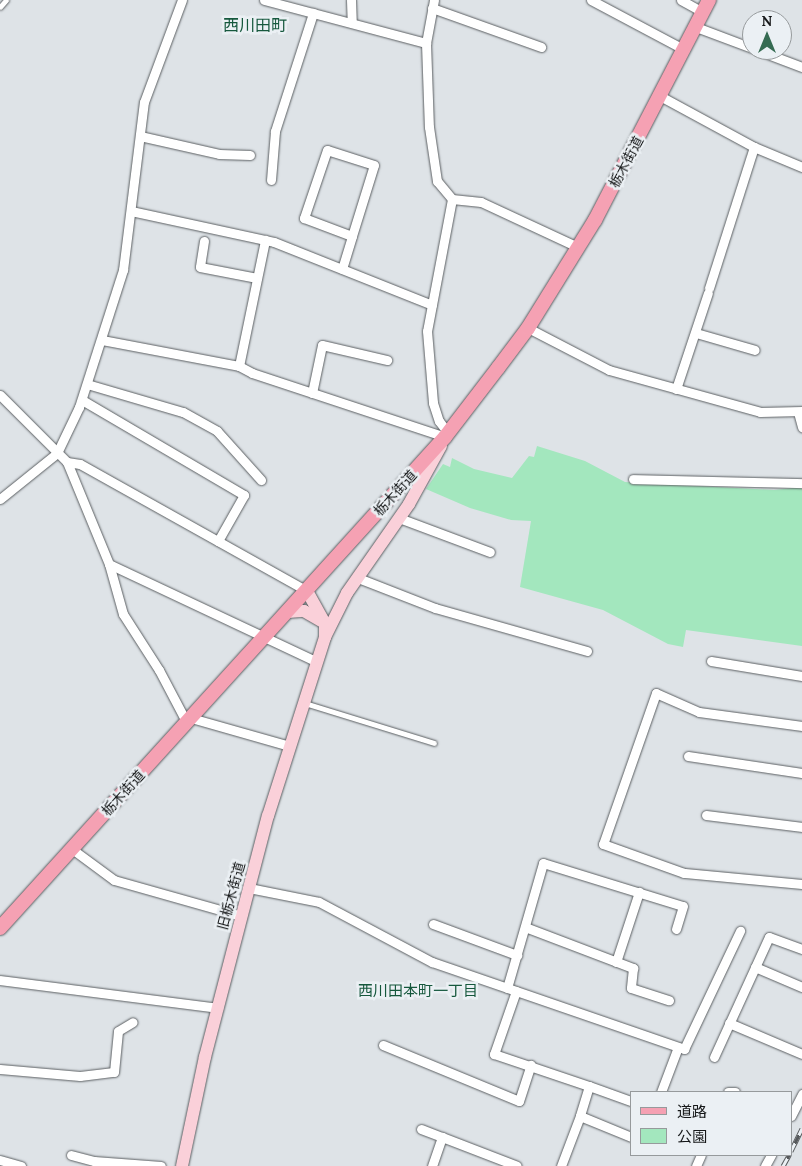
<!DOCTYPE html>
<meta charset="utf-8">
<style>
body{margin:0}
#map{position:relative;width:802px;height:1166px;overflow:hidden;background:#dee3e7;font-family:Lora,"Noto Sans JP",serif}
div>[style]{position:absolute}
.green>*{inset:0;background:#a3e7be}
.roads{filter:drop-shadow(0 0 1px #5b5f62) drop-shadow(0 0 1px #5b5f62)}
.lane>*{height:4.5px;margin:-2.25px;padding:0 2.25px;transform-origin:2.25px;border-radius:2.25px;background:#fff}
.street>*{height:9px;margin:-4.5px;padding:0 4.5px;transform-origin:4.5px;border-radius:4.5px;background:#fff}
.secondary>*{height:12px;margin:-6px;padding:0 6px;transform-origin:6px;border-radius:6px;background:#fad0d9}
.primary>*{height:14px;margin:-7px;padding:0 7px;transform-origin:7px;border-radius:7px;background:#f5a1b3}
.rail>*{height:5px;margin-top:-2.5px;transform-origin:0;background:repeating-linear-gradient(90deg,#ebf0f4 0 9px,#56595b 0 18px);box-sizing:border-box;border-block:1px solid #56595b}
span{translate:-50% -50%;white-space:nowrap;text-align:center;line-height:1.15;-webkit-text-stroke:5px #ebf0f4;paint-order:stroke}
.street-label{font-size:14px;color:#161819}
.neighbourhood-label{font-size:15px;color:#16583d}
.quarter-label{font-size:16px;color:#16583d}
.legend{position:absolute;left:630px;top:1091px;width:162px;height:65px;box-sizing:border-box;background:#ebf0f4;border:1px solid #969a9c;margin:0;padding:6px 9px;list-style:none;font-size:15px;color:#161819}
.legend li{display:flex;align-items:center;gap:10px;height:25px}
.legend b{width:25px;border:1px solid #969a9c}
.north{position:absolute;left:742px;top:10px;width:50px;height:50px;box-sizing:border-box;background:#ebf0f4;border:1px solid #969a9c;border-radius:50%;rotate:0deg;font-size:14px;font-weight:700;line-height:20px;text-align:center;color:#161819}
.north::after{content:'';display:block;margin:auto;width:18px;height:22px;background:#356b52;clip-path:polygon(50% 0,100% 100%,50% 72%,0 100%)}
</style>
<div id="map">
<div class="green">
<i style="clip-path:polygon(537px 446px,585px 461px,625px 482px,774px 490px,802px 487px,802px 646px,686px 630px,683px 647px,668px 644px,603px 610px,520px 587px,531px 521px,511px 520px,470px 508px,426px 489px,443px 464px,450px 467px,452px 458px,474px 469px,512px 478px,529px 456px,534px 457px)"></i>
</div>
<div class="roads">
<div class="lane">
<i style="left:0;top:7px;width:9px;rotate:-49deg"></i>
<i style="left:305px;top:703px;width:135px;rotate:17.2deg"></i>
</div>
<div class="street">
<i style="left:264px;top:0;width:168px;rotate:14.9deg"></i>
<i style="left:351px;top:0;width:23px;rotate:88deg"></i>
<i style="left:434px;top:0;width:44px;rotate:100.5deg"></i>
<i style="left:426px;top:43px;width:84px;rotate:88deg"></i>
<i style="left:429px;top:127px;width:55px;rotate:81.6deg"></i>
<i style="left:437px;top:181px;width:23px;rotate:50deg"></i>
<i style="left:452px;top:199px;width:134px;rotate:100.7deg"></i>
<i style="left:427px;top:331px;width:72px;rotate:85.2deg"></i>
<i style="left:433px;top:403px;width:19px;rotate:72deg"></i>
<i style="left:439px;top:421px;width:15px;rotate:53deg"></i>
<i style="left:591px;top:0;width:106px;rotate:28deg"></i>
<i style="left:681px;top:0;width:25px;rotate:29deg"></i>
<i style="left:432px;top:8px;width:116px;rotate:19.7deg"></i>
<i style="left:696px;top:27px;width:60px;rotate:20.6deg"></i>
<i style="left:757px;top:50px;width:48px;rotate:20.7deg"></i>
<i style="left:660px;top:96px;width:107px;rotate:28.5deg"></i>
<i style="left:754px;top:147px;width:52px;rotate:22.6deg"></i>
<i style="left:140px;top:136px;width:81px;rotate:12.8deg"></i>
<i style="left:219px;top:154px;width:31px;rotate:2deg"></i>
<i style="left:271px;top:180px;width:49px;rotate:-85.3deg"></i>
<i style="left:275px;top:131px;width:124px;rotate:-72.1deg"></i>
<i style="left:452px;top:199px;width:29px;rotate:6deg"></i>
<i style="left:481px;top:202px;width:107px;rotate:24.9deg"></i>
<i style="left:131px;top:211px;width:146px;rotate:12.2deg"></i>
<i style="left:274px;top:242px;width:170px;rotate:21.7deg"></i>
<i style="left:204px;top:241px;width:26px;rotate:99deg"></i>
<i style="left:200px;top:267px;width:58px;rotate:10.9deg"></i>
<i style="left:342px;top:269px;width:34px;rotate:-73deg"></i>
<i style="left:352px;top:236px;width:74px;rotate:-72.8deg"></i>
<i style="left:374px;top:165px;width:49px;rotate:-162.3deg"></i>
<i style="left:327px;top:150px;width:72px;rotate:108.7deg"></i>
<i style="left:304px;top:218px;width:51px;rotate:20.6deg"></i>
<i style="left:709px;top:288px;width:148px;rotate:-72.3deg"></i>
<i style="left:528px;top:328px;width:91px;rotate:27.4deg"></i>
<i style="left:609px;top:370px;width:157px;rotate:15.5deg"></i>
<i style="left:760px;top:412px;width:42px;rotate:-1.4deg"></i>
<i style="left:696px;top:333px;width:61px;rotate:16.1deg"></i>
<i style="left:102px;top:340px;width:139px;rotate:10.7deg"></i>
<i style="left:239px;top:366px;width:15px;rotate:28deg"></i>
<i style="left:252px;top:373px;width:203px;rotate:18.3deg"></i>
<i style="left:239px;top:366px;width:129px;rotate:-78.3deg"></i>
<i style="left:87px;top:384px;width:100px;rotate:16.3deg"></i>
<i style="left:183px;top:412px;width:39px;rotate:29deg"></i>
<i style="left:217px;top:431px;width:66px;rotate:48.1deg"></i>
<i style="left:676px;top:389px;width:101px;rotate:-71.6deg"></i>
<i style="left:312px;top:393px;width:49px;rotate:-78.2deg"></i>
<i style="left:322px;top:345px;width:67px;rotate:13deg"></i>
<i style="left:0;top:395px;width:95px;rotate:45deg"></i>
<i style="left:67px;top:462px;width:13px;rotate:9deg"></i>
<i style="left:80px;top:464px;width:260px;rotate:29.2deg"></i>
<i style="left:82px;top:400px;width:188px;rotate:30.4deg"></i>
<i style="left:244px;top:495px;width:53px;rotate:119.5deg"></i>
<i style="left:798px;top:412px;width:16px;rotate:75deg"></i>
<i style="left:67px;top:462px;width:110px;rotate:67.6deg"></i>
<i style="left:109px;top:564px;width:52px;rotate:74.4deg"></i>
<i style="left:123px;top:614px;width:67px;rotate:57.3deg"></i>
<i style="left:159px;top:670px;width:60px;rotate:62.2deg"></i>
<i style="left:633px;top:479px;width:169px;rotate:1.4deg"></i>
<i style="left:0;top:499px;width:73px;rotate:-38.9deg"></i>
<i style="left:57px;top:453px;width:51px;rotate:-64.4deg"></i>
<i style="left:79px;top:407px;width:144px;rotate:-72.2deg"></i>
<i style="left:123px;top:270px;width:169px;rotate:-82.9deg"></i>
<i style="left:144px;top:102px;width:109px;rotate:-69.6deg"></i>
<i style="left:399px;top:518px;width:97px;rotate:20.5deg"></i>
<i style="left:109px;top:564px;width:230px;rotate:25.2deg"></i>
<i style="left:358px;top:578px;width:83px;rotate:21.3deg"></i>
<i style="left:435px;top:608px;width:158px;rotate:15.8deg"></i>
<i style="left:711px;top:661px;width:92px;rotate:9.4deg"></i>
<i style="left:191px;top:718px;width:102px;rotate:15.9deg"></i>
<i style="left:802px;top:726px;width:104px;rotate:-172.3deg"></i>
<i style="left:699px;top:712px;width:47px;rotate:-156.2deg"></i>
<i style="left:656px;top:693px;width:160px;rotate:109.3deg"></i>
<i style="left:603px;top:844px;width:86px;rotate:19.7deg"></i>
<i style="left:684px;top:873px;width:119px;rotate:5.3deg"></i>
<i style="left:688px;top:756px;width:115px;rotate:8.5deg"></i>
<i style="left:706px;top:815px;width:97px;rotate:7.1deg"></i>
<i style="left:72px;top:849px;width:52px;rotate:36.4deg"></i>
<i style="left:114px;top:880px;width:132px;rotate:15.8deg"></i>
<i style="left:249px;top:888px;width:71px;rotate:11.3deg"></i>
<i style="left:319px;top:902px;width:128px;rotate:28deg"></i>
<i style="left:432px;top:962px;width:267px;rotate:19deg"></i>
<i style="left:684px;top:1049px;width:131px;rotate:-64.6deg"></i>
<i style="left:433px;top:924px;width:90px;rotate:20.3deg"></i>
<i style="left:525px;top:927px;width:116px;rotate:20.8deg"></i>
<i style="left:633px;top:968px;width:20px;rotate:96deg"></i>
<i style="left:631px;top:988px;width:40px;rotate:18deg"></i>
<i style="left:616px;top:962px;width:74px;rotate:-71.8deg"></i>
<i style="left:755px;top:967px;width:51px;rotate:23.1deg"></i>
<i style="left:0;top:980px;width:220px;rotate:7.3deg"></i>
<i style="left:507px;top:988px;width:130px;rotate:-73.9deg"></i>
<i style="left:543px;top:863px;width:146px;rotate:17.1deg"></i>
<i style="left:683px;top:906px;width:24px;rotate:107deg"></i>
<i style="left:516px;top:991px;width:67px;rotate:109.2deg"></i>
<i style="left:494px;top:1054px;width:100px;rotate:18.6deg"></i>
<i style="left:589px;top:1086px;width:31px;rotate:107deg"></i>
<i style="left:580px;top:1116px;width:55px;rotate:22.4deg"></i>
<i style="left:729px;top:1023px;width:79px;rotate:23deg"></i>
<i style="left:383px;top:1045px;width:147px;rotate:22.4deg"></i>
<i style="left:519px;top:1101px;width:38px;rotate:-72deg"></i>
<i style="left:714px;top:1057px;width:132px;rotate:-65.4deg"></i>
<i style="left:769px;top:937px;width:35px;rotate:20deg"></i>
<i style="left:0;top:1069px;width:80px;rotate:5deg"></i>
<i style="left:80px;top:1076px;width:34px;rotate:-7deg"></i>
<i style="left:114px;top:1072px;width:41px;rotate:-84.4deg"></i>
<i style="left:118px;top:1031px;width:17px;rotate:-31deg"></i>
<i style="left:589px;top:1086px;width:45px;rotate:19.7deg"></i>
<i style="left:661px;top:1092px;width:48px;rotate:-69.3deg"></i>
<i style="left:728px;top:1092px;width:7px"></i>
<i style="left:791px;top:1116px;width:25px;rotate:-63deg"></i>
<i style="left:421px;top:1129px;width:22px;rotate:21deg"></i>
<i style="left:71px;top:1155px;width:24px;rotate:15deg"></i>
<i style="left:94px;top:1161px;width:67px;rotate:4.3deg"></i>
<i style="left:0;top:1160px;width:22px;rotate:16deg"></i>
<i style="left:432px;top:1166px;width:31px;rotate:-71deg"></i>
<i style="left:442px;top:1137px;width:80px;rotate:21.1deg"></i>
<i style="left:561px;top:1166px;width:53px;rotate:-69.2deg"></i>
<i style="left:696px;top:1166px;width:12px;rotate:-66deg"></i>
<i style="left:765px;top:1166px;width:13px;rotate:-61deg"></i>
</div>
<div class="secondary">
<i style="left:307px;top:591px;width:38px;rotate:61deg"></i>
<i style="left:325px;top:624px;width:13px;rotate:90deg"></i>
<i style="left:288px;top:612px;width:16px;rotate:-4deg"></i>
<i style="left:304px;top:611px;width:20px;rotate:30deg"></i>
<i style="left:182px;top:1166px;width:111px;rotate:-78.1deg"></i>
<i style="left:205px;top:1057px;width:249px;rotate:-75.4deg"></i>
<i style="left:268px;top:816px;width:188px;rotate:-72.3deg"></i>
<i style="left:325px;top:637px;width:49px;rotate:-63.4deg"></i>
<i style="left:347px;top:593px;width:108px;rotate:-55.1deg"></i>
<i style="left:409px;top:504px;width:66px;rotate:-61.1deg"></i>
</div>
<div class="primary">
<i style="left:0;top:928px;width:663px;rotate:-47.81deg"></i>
<i style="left:445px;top:437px;width:87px;rotate:-52.5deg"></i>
<i style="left:498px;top:368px;width:50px;rotate:-53.1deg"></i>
<i style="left:528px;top:328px;width:127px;rotate:-58.2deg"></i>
<i style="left:595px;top:220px;width:248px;rotate:-62.6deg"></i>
</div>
</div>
<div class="rail">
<i style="left:791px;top:1151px;width:25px;rotate:-64deg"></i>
<i style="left:783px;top:1166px;width:13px;rotate:-61deg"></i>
</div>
<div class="street-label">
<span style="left:626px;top:162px;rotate:-62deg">栃木街道</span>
<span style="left:395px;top:493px;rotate:-48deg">栃木街道</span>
<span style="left:123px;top:793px;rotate:-48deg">栃木街道</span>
<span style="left:231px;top:896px;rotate:-75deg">旧栃木街道</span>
</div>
<div class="neighbourhood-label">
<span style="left:418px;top:991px">西川田本町一丁目</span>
</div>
<div class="quarter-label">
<span style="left:255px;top:25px">西川田町</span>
</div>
<ul class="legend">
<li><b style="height:6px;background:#f5a1b3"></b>道路</li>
<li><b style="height:14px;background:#a3e7be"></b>公園</li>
</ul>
<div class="north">N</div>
</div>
